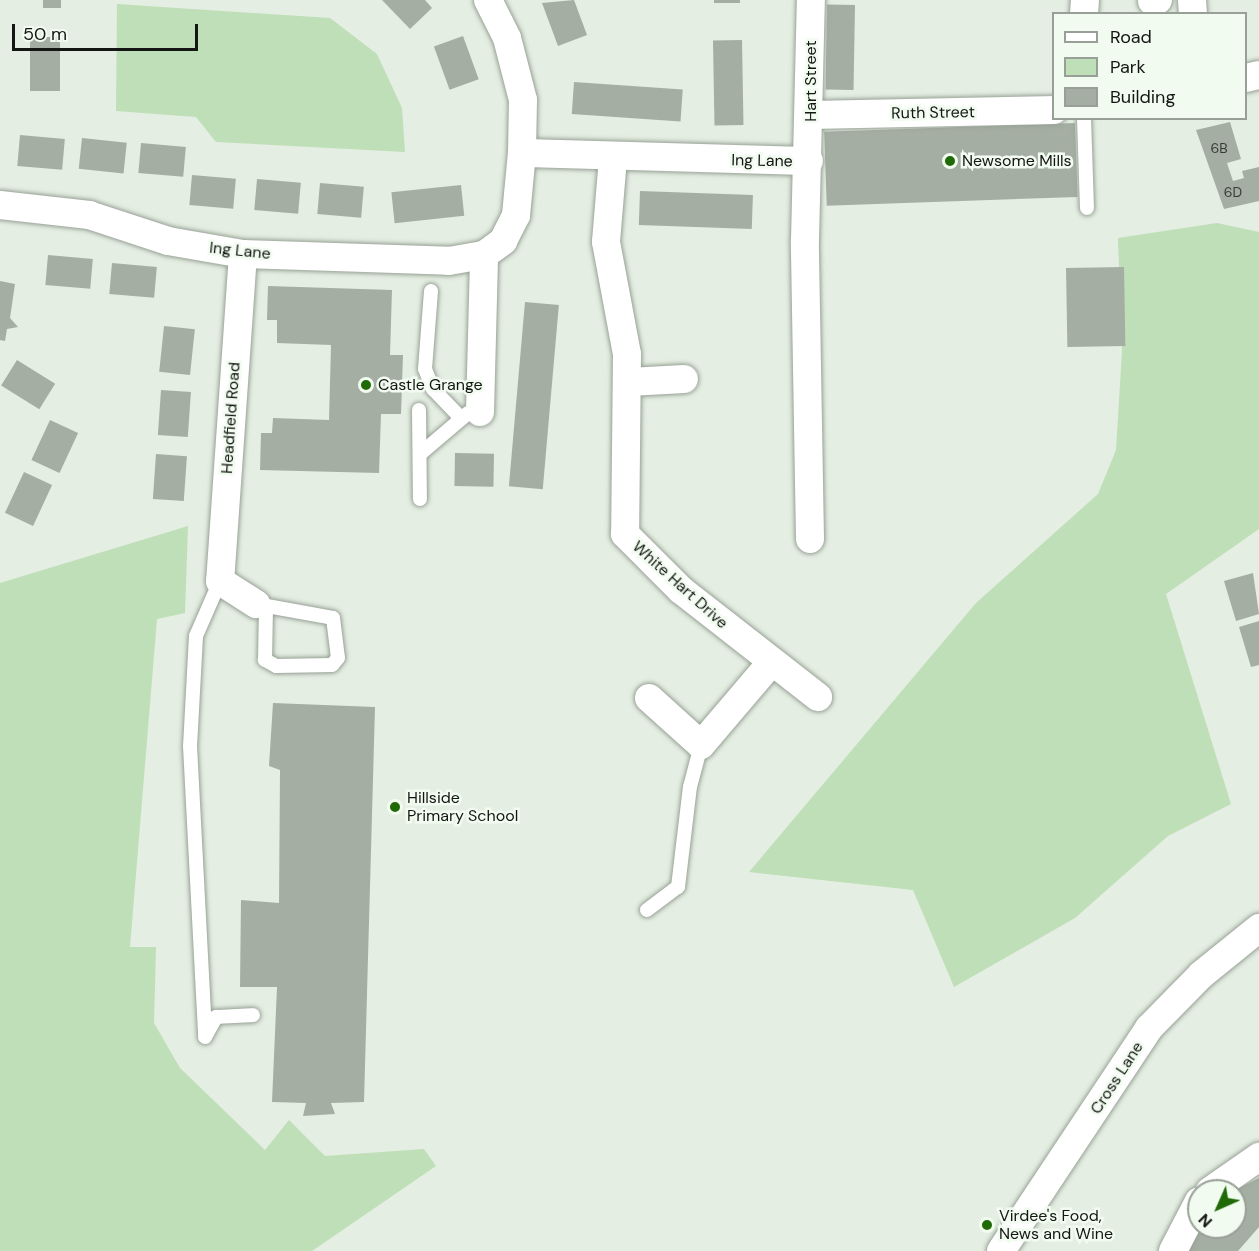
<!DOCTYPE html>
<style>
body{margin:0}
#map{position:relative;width:1259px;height:1251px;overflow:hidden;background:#e4eee2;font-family:"DM Sans",sans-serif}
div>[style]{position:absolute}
.green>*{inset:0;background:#bedfb7}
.building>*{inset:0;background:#a5aea3;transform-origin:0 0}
.roads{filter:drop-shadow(0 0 2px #98a196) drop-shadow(0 0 2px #98a196)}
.service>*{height:14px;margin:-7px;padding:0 7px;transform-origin:7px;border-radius:7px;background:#fff}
.minor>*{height:28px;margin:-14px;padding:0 14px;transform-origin:14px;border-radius:14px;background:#fff}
.dots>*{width:16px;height:16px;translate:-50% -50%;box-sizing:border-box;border:3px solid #f1fbef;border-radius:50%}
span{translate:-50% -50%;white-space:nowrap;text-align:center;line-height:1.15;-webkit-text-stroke:5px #f1fbef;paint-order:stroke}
.number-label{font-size:14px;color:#383c36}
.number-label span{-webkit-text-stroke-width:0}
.street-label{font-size:16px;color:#131612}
.poi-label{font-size:16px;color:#131612}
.left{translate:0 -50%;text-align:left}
.legend{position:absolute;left:1052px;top:12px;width:195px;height:108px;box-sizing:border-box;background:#f1fbef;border:2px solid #989f97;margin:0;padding:8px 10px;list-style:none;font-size:18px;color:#131612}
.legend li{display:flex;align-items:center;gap:12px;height:30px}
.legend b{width:30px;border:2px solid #989f97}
.north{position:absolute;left:1187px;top:1179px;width:60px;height:60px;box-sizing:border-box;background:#f1fbef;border:2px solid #989f97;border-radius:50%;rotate:225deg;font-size:16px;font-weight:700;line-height:24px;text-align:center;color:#131612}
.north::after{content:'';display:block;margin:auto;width:21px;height:27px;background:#1f6906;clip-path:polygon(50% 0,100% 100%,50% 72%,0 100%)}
.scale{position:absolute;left:12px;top:24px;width:186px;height:27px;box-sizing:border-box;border:3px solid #131612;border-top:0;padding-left:8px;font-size:18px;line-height:21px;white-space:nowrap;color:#131612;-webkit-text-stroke:4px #f1fbef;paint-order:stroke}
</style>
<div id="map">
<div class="green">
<i style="clip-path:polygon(117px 4px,330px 18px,377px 54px,402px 108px,405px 152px,216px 142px,196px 117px,116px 111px)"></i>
<i style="clip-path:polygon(1217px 223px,1259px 232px,1259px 529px,1166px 594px,1231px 804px,1168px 836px,1075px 918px,954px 987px,913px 890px,749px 872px,976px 603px,1098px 494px,1116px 450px,1122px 351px,1118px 238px)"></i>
<i style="clip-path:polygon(188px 526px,185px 613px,157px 619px,130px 947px,156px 947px,154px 1023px,180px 1068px,265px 1150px,289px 1120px,325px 1156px,424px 1149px,436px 1166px,312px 1251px,0 1251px,0 583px)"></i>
</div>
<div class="building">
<i style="left:43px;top:0;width:18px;height:8px"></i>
<i style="clip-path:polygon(382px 0,425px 0,432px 8px,410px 29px)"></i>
<i style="clip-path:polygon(574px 0,587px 35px,558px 46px,542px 3px)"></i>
<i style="left:714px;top:0;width:26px;height:3px"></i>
<i style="left:855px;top:5px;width:85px;height:28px;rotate:91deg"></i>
<i style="left:463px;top:36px;width:46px;height:31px;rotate:70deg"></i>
<i style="left:30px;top:37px;width:30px;height:54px"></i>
<i style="left:742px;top:40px;width:85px;height:29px;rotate:89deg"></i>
<i style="left:574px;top:82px;width:109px;height:32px;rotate:4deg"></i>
<i style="clip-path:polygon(1230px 122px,1241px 159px,1227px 163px,1233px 181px,1244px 178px,1242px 171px,1259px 167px,1259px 201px,1224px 209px,1196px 130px)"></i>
<i style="left:1075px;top:123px;width:74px;height:251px;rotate:88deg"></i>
<i style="left:20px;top:135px;width:45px;height:31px;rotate:5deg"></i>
<i style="left:82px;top:138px;width:45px;height:31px;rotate:6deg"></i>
<i style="left:141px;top:143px;width:45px;height:30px;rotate:5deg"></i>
<i style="left:192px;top:175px;width:44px;height:30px;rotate:5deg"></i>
<i style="left:257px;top:179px;width:44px;height:31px;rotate:5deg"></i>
<i style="left:320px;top:183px;width:44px;height:31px;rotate:5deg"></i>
<i style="left:461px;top:185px;width:31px;height:70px;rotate:84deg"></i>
<i style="left:640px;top:191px;width:113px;height:34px;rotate:2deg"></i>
<i style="left:48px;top:255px;width:45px;height:30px;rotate:5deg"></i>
<i style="left:112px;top:263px;width:45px;height:31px;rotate:5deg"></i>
<i style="left:1124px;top:267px;width:79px;height:58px;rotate:89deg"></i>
<i style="clip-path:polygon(0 281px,15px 284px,10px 318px,18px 327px,7px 329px,5px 341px,0 340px)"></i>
<i style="clip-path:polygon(268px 286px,392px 290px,390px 355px,403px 355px,401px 414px,381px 414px,379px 473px,260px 470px,261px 433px,272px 433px,273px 418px,329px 420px,331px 345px,277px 343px,277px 320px,267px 320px)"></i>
<i style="left:525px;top:302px;width:34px;height:185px;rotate:5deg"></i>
<i style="left:164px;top:326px;width:31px;height:46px;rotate:6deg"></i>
<i style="left:17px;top:360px;width:45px;height:30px;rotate:32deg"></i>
<i style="left:161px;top:390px;width:30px;height:45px;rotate:4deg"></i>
<i style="left:50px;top:420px;width:31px;height:44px;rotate:25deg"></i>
<i style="left:455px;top:453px;width:39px;height:33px;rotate:1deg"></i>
<i style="left:156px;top:454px;width:31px;height:45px;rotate:4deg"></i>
<i style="left:24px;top:472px;width:31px;height:45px;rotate:25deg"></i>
<i style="clip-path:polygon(1253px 573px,1259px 614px,1236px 621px,1224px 581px)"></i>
<i style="clip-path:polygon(1259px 621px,1259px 665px,1251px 667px,1239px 627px)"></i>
<i style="clip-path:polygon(273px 703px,375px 707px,364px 1102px,331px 1103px,335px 1114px,303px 1116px,306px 1103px,272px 1102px,277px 987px,240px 987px,241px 900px,279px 903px,280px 770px,269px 766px)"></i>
<i style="clip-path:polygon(1259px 1178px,1259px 1227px,1238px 1251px,1189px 1251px,1200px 1227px,1235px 1227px,1235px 1190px)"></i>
</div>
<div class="roads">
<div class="service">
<i style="left:1084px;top:118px;width:90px;rotate:88.1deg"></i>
<i style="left:431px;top:291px;width:78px;rotate:94.4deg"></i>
<i style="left:425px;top:369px;width:22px;rotate:68deg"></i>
<i style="left:433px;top:389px;width:39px;rotate:46deg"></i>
<i style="left:419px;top:410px;width:89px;rotate:89.4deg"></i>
<i style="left:420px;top:454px;width:63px;rotate:-40.5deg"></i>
<i style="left:220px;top:581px;width:60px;rotate:113.6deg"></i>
<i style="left:196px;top:636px;width:110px;rotate:93.1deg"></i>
<i style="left:190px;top:746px;width:291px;rotate:87deg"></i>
<i style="left:205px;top:1037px;width:23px;rotate:-61deg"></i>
<i style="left:216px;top:1017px;width:37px;rotate:-3deg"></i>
<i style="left:256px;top:604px;width:78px;rotate:10.3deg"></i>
<i style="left:333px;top:618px;width:40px;rotate:82.9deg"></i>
<i style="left:338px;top:658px;width:9px;rotate:131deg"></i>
<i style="left:332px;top:665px;width:56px;rotate:179deg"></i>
<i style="left:276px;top:666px;width:13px;rotate:-151deg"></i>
<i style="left:265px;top:660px;width:52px;rotate:-88.9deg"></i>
<i style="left:647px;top:910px;width:39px;rotate:-37deg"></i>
<i style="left:678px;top:887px;width:101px;rotate:-83.2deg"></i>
<i style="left:690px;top:787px;width:43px;rotate:-75.3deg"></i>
</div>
<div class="minor">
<i style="left:488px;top:0;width:42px;rotate:63.4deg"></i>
<i style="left:507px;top:38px;width:64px;rotate:75.5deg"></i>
<i style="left:523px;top:100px;width:53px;rotate:91.1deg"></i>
<i style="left:1192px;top:0;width:14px;rotate:86deg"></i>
<i style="left:1152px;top:1px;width:6px;rotate:-9deg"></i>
<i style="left:1084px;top:14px;width:14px;rotate:-86deg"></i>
<i style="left:1246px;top:78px;width:13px;rotate:-13deg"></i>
<i style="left:812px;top:115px;width:242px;rotate:-1.2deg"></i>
<i style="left:613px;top:158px;width:84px;rotate:94.8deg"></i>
<i style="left:606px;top:242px;width:114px;rotate:79.4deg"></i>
<i style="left:627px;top:354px;width:180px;rotate:90.6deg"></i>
<i style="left:625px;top:534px;width:79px;rotate:45deg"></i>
<i style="left:681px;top:590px;width:174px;rotate:38deg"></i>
<i style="left:0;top:205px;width:90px;rotate:6.4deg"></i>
<i style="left:89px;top:215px;width:83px;rotate:18.2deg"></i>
<i style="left:168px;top:241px;width:76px;rotate:9.8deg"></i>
<i style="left:243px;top:254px;width:206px;rotate:1.9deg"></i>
<i style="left:449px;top:261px;width:36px;rotate:-10deg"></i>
<i style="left:484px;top:255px;width:24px;rotate:-36deg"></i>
<i style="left:503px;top:241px;width:29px;rotate:-63deg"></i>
<i style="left:516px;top:215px;width:62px;rotate:-84.5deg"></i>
<i style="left:522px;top:153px;width:287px;rotate:1.6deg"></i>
<i style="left:243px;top:254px;width:328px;rotate:94deg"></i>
<i style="left:220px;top:581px;width:43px;rotate:32.6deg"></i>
<i style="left:629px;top:382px;width:55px;rotate:-3.1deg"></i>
<i style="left:480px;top:412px;width:157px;rotate:-88.5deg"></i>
<i style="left:810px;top:539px;width:299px;rotate:-91deg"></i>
<i style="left:805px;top:240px;width:240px;rotate:-88.6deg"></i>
<i style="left:649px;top:698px;width:70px;rotate:42.1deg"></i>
<i style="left:701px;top:745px;width:106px;rotate:-49.6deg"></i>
<i style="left:1210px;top:1191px;width:60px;rotate:-34.8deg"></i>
<i style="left:1001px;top:1251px;width:268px;rotate:-56.4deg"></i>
<i style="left:1149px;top:1028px;width:74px;rotate:-45.5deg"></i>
<i style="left:1201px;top:975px;width:75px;rotate:-39deg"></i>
<i style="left:1173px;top:1251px;width:56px;rotate:-62.5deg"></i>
</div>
</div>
<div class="dots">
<i style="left:950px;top:161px;background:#1f6906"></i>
<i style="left:366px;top:385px;background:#1f6906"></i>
<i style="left:395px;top:807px;background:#1f6906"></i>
<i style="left:987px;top:1225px;background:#1f6906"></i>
</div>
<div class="number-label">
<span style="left:1219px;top:148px">6B</span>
<span style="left:1233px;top:192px">6D</span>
</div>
<div class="street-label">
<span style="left:811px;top:81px;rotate:-90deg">Hart Street</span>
<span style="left:933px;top:113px;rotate:-1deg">Ruth Street</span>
<span style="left:762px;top:161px;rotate:1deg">Ing Lane</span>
<span style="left:240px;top:251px;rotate:6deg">Ing Lane</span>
<span style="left:231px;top:418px;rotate:-86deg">Headfield Road</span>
<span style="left:680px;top:585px;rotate:42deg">White Hart Drive</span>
<span style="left:1117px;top:1078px;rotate:-57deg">Cross Lane</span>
</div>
<div class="poi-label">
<span class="left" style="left:962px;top:161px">Newsome Mills</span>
<span class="left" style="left:378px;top:385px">Castle Grange</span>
<span class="left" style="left:407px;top:807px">Hillside<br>Primary School</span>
<span class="left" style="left:999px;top:1225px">Virdee's Food,<br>News and Wine</span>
</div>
<ul class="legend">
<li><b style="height:8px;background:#fff"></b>Road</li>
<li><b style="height:16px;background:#bedfb7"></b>Park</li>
<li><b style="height:16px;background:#a5aea3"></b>Building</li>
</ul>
<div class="north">N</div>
<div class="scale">50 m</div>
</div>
